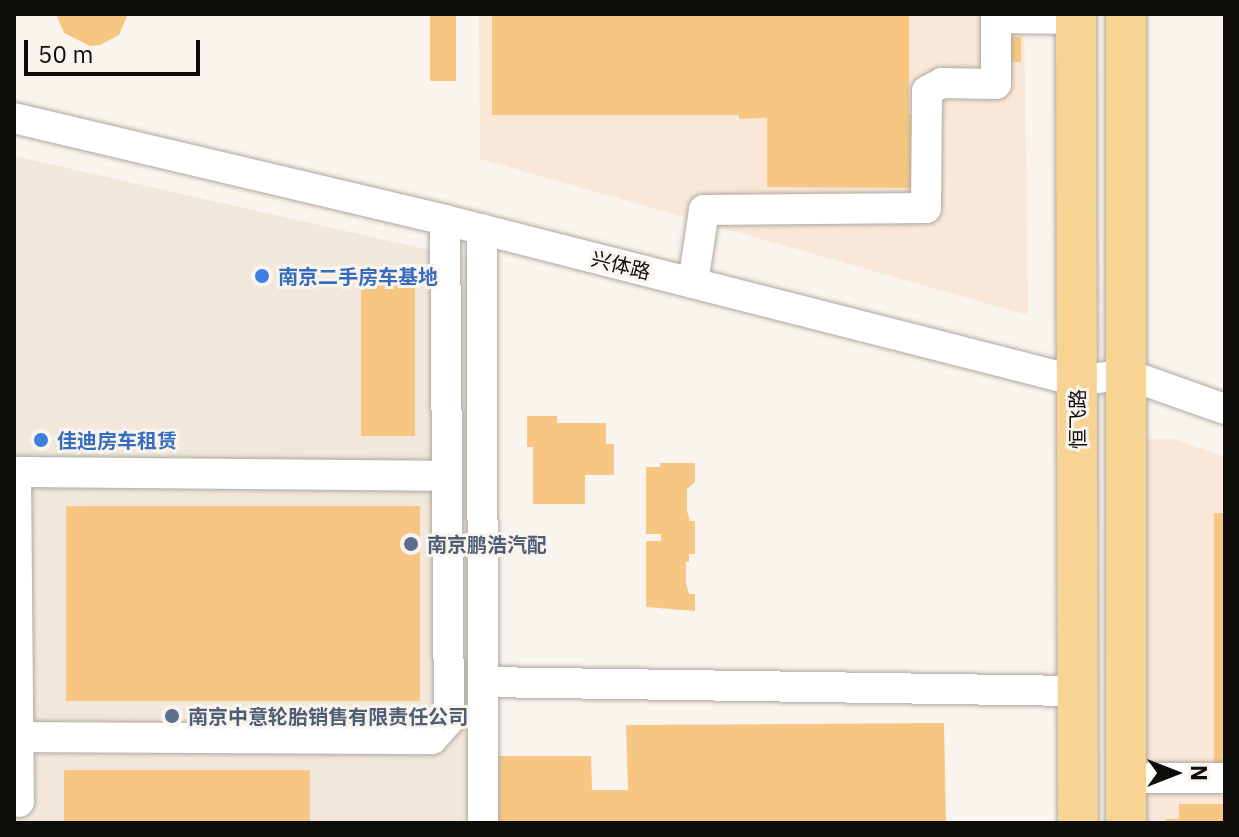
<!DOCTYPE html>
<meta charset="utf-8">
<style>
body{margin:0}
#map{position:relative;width:1239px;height:837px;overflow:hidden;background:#f9f4ed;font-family:"IBM Plex Sans","Noto Sans SC",sans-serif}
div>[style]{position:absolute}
.built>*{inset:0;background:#f1e8db}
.industrial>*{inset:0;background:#fae7d7}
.building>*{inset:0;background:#f7c683;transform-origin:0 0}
.roads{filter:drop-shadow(0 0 2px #ada8a1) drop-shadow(0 0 2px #ada8a1)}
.minor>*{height:30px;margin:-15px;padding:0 15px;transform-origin:15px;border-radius:15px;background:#fff}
.major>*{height:40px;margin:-20px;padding:0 20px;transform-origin:20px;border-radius:20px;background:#f7d494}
.dots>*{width:22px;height:22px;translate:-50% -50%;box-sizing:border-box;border:4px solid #f9f4ed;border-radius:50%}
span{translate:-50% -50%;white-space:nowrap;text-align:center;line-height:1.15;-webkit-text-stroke:6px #f9f4ed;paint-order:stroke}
.street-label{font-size:20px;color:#0e0d0a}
.shop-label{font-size:20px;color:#366cbe;font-weight:700}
.left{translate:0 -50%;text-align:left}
.service-label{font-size:20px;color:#4e5e75;font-weight:700}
.frame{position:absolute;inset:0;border:16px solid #0e0d0a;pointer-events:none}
.north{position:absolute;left:1135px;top:733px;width:80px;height:80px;-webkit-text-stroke:6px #f9f4ed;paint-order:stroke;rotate:90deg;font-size:22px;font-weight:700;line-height:32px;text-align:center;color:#0e0d0a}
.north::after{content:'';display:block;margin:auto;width:28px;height:36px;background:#0e0d0a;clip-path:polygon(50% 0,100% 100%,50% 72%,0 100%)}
.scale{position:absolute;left:24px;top:40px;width:176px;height:36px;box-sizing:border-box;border:4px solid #0e0d0a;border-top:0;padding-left:10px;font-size:24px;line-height:28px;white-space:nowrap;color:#0e0d0a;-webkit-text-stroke:6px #f9f4ed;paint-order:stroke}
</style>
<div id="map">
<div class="built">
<i style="clip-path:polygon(14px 156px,474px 260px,469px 823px,14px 823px)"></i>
</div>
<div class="industrial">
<i style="clip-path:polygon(479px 14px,1024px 14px,1028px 315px,480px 159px)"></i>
<i style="clip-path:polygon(1146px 439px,1174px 439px,1225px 457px,1225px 823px,1138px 823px,1138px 461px)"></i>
</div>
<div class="building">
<i style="clip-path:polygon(56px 14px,128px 14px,119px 35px,100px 45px,90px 46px,64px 33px)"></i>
<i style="left:430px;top:14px;width:26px;height:67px"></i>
<i style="clip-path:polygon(492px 14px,909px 14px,909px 114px,921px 114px,919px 188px,767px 187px,767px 118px,739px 119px,739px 115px,492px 115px)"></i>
<i style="left:1008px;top:37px;width:13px;height:25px"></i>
<i style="left:361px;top:274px;width:54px;height:162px"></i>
<i style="clip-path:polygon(527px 416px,557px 416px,557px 423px,606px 423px,606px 444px,614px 444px,614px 475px,585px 475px,585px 504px,533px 504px,533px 447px,527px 447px)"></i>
<i style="clip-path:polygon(660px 463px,695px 463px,695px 482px,687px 489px,687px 511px,690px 521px,695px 521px,695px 554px,689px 554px,689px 562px,686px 562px,686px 584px,689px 594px,695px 594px,695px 611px,646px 607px,646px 541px,661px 541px,661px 534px,646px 534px,646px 467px,660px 467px)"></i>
<i style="left:66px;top:506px;width:354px;height:195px"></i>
<i style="left:1214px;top:513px;width:11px;height:254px"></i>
<i style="clip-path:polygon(944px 723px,946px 823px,496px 823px,495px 756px,591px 756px,592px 790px,628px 790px,626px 725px)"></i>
<i style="left:64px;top:770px;width:246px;height:53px"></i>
<i style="clip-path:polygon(1179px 804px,1225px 804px,1225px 823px,1166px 823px,1166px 819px,1179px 819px)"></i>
</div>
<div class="roads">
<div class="minor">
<i style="left:996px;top:14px;width:4px;rotate:90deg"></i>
<i style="left:996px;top:18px;width:80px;rotate:0.7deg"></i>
<i style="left:14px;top:118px;width:443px;rotate:13.3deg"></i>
<i style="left:445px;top:220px;width:652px;rotate:14.29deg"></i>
<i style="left:1077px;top:381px;width:49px;rotate:-8.1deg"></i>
<i style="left:1126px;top:374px;width:105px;rotate:19.5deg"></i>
<i style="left:482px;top:229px;width:594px;rotate:89.9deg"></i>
<i style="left:693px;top:283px;width:74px;rotate:-81.4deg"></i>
<i style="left:704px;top:210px;width:222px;rotate:-0.5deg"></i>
<i style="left:926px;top:208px;width:117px;rotate:-89.5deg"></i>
<i style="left:927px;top:91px;width:17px;rotate:-28deg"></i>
<i style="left:942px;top:83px;width:54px;rotate:1.1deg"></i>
<i style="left:996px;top:84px;width:66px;rotate:-90deg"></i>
<i style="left:14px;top:472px;width:433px;rotate:0.5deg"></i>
<i style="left:16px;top:472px;width:330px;rotate:89.5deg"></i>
<i style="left:483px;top:682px;width:595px;rotate:0.87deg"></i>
<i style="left:19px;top:737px;width:413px;rotate:0.3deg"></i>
<i style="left:432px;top:739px;width:25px;rotate:-48deg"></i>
<i style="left:449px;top:720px;width:500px;rotate:-90.46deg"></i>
<i style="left:1126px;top:778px;width:99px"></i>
</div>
<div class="major">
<i style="left:1076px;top:14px;width:809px;rotate:89.86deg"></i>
<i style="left:1126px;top:14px;width:809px;rotate:90deg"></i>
</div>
</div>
<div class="dots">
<i style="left:262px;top:276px;background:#3f7fe0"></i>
<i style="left:41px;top:440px;background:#3f7fe0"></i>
<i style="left:411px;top:544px;background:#5c6f8a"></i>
<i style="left:172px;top:716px;background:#5c6f8a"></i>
</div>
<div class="street-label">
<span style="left:621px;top:265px;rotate:14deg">兴体路</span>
<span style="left:1077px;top:419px;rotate:-90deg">恒飞路</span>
</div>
<div class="shop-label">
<span class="left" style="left:278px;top:276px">南京二手房车基地</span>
<span class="left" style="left:57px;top:440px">佳迪房车租赁</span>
</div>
<div class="service-label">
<span class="left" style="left:427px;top:544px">南京鹏浩汽配</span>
<span class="left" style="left:188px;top:716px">南京中意轮胎销售有限责任公司</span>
</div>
<div class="frame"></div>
<div class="north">N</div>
<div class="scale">50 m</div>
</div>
